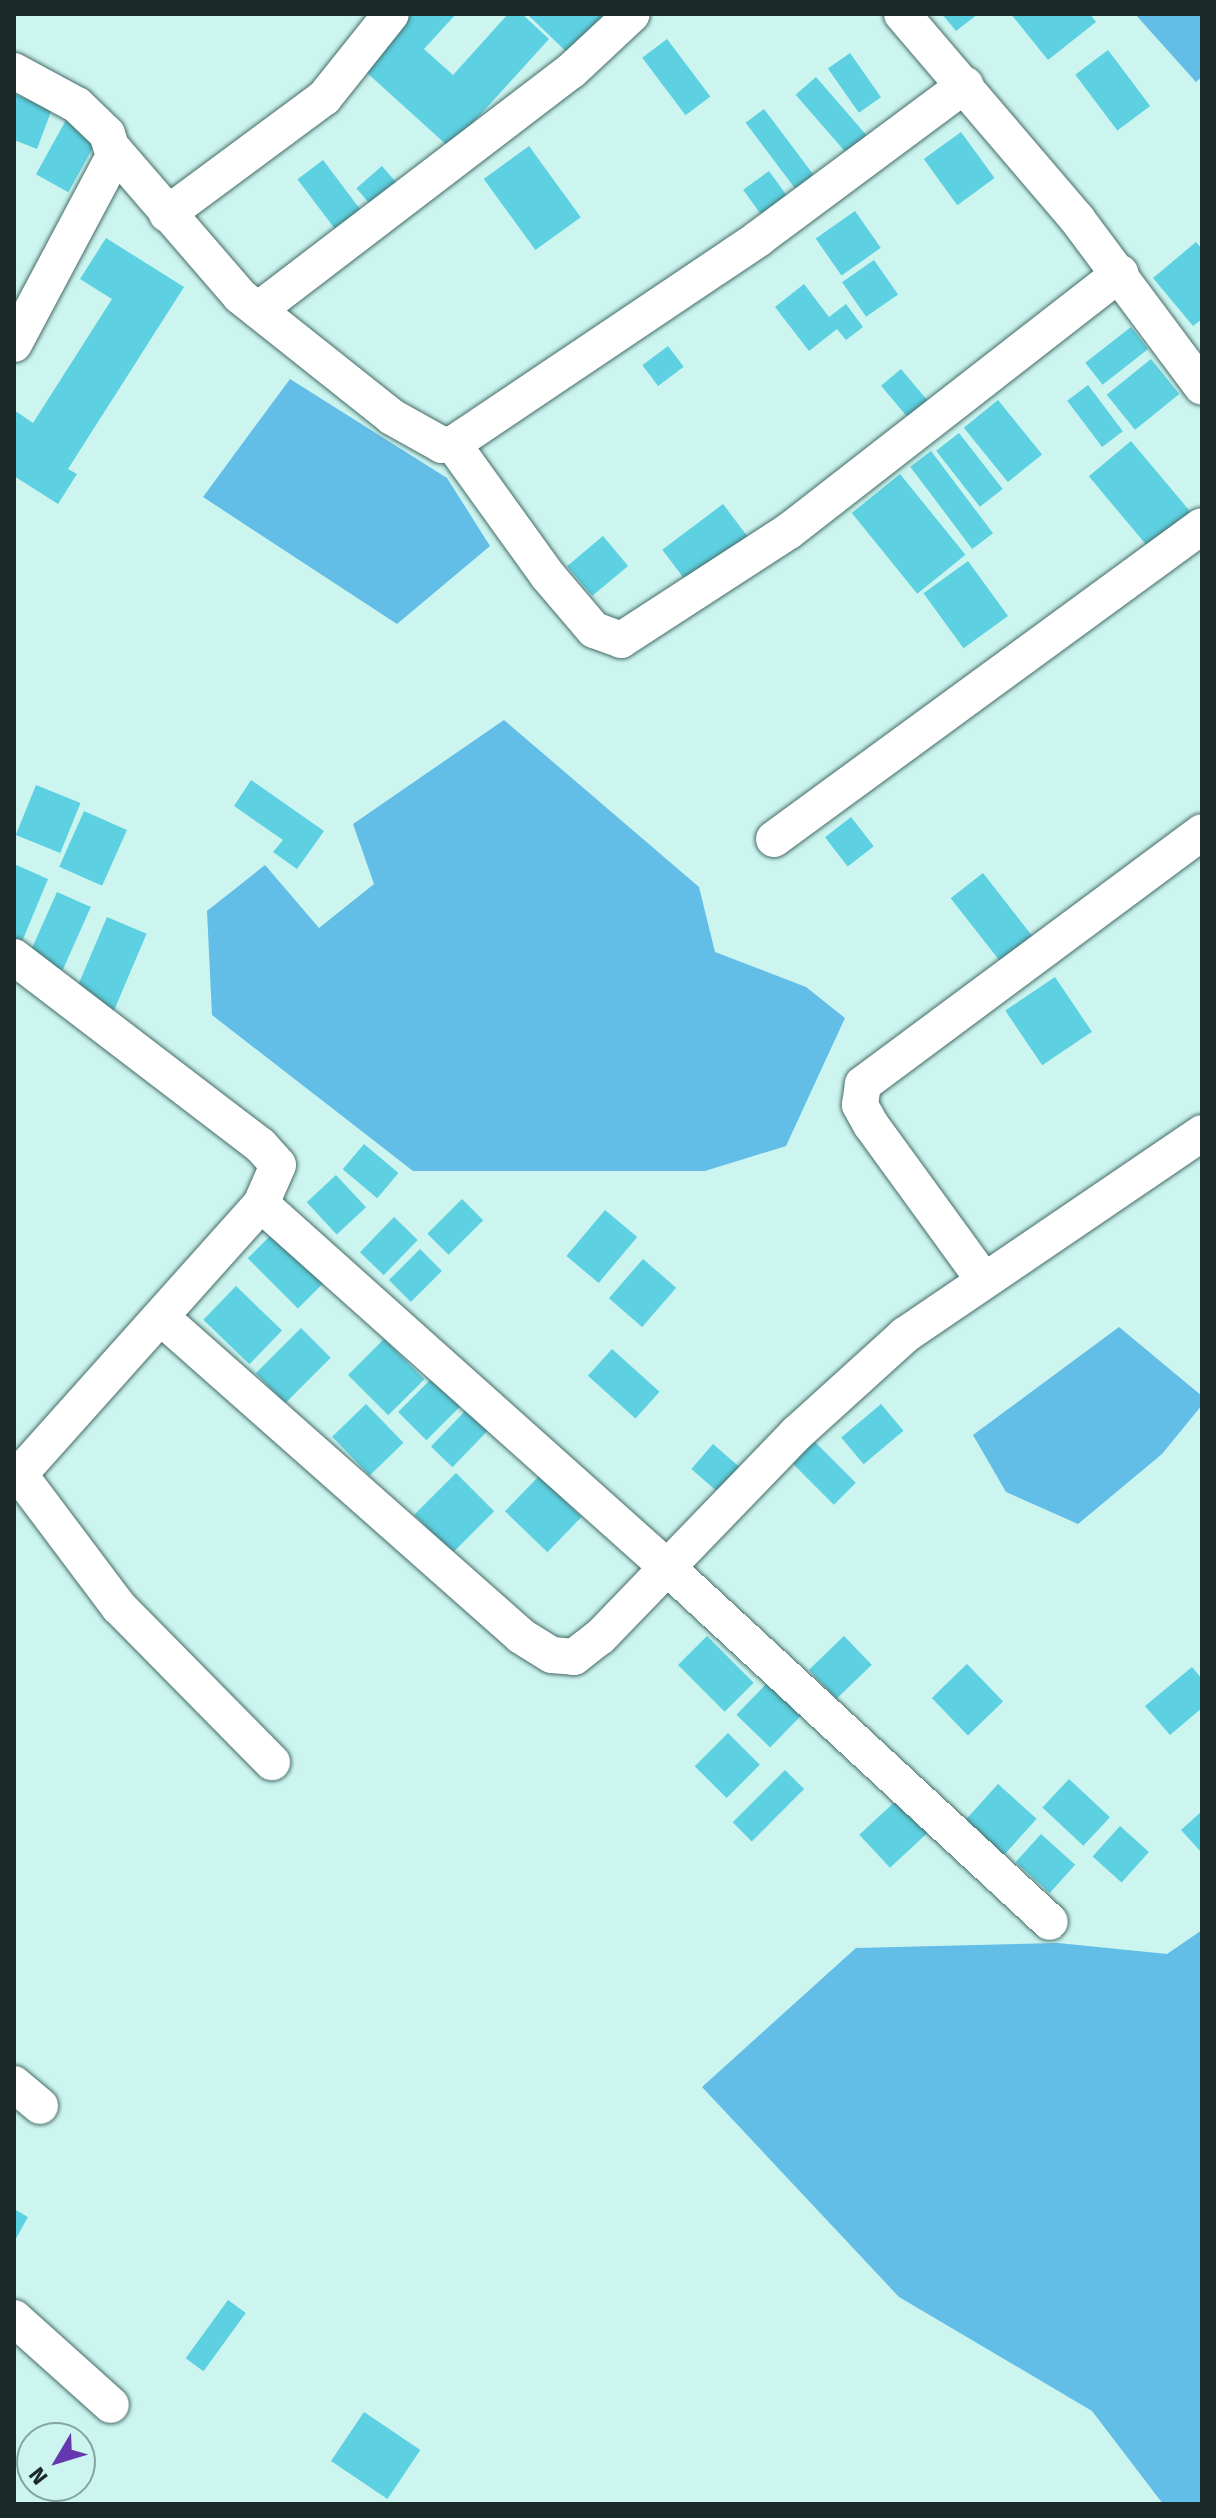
<!DOCTYPE html>
<style>
body{margin:0}
#map{position:relative;width:1216px;height:2518px;overflow:hidden;background:#ccf5f0;font-family:"Fira Sans",sans-serif}
div>[style]{position:absolute}
.water>*{inset:0;background:#62bde7}
.building>*{inset:0;background:#5dd0e1;transform-origin:0 0}
.roads{filter:drop-shadow(0 0 2px #466b67) drop-shadow(0 0 2px #466b67)}
.minor>*{height:36px;margin:-18px;padding:0 18px;transform-origin:18px;border-radius:18px;background:#fff}
span{translate:-50% -50%;white-space:nowrap;text-align:center;line-height:1.15;-webkit-text-stroke:6px #ccf5f0;paint-order:stroke}
.frame{position:absolute;inset:0;border:16px solid #1a2a28;pointer-events:none}
.north{position:absolute;left:16px;top:2422px;width:80px;height:80px;box-sizing:border-box;background:#ccf5f0;border:2px solid #85a4a0;border-radius:50%;rotate:232deg;font-size:22px;font-weight:700;line-height:32px;text-align:center;color:#1a2a28}
.north::after{content:'';display:block;margin:auto;width:28px;height:36px;background:#6638af;clip-path:polygon(50% 0,100% 100%,50% 72%,0 100%)}
</style>
<div id="map">
<div class="water">
<i style="clip-path:polygon(1135px 14px,1202px 14px,1202px 77px,1196px 82px)"></i>
<i style="clip-path:polygon(290px 379px,447px 478px,490px 546px,397px 624px,203px 497px)"></i>
<i style="clip-path:polygon(504px 720px,699px 887px,715px 952px,806px 987px,845px 1018px,786px 1146px,705px 1171px,413px 1171px,212px 1015px,207px 911px,265px 865px,319px 928px,374px 884px,353px 824px)"></i>
<i style="clip-path:polygon(1119px 1327px,1202px 1396px,1202px 1405px,1162px 1454px,1078px 1524px,1006px 1492px,973px 1435px)"></i>
<i style="clip-path:polygon(1202px 1930px,1202px 2504px,1163px 2504px,1092px 2411px,899px 2297px,702px 2087px,856px 1948px,1058px 1943px,1167px 1954px)"></i>
</div>
<div class="building">
<i style="clip-path:polygon(397px 14px,456px 14px,424px 49px,453px 75px,508px 14px,522px 14px,549px 39px,450px 148px,355px 62px)"></i>
<i style="clip-path:polygon(527px 14px,618px 14px,574px 59px)"></i>
<i style="clip-path:polygon(942px 14px,978px 14px,956px 31px)"></i>
<i style="clip-path:polygon(1011px 14px,1090px 14px,1096px 22px,1048px 60px)"></i>
<i style="left:667px;top:39px;width:72px;height:31px;rotate:53deg"></i>
<i style="left:1108px;top:50px;width:70px;height:41px;rotate:53deg"></i>
<i style="left:850px;top:53px;width:54px;height:27px;rotate:55deg"></i>
<i style="left:816px;top:77px;width:82px;height:27px;rotate:49deg"></i>
<i style="clip-path:polygon(14px 94px,52px 109px,37px 149px,14px 140px)"></i>
<i style="left:764px;top:109px;width:92px;height:23px;rotate:53deg"></i>
<i style="left:66px;top:120px;width:37px;height:62px;rotate:29deg"></i>
<i style="left:961px;top:132px;width:57px;height:46px;rotate:54deg"></i>
<i style="left:529px;top:146px;width:88px;height:56px;rotate:54deg"></i>
<i style="left:323px;top:160px;width:69px;height:32px;rotate:53deg"></i>
<i style="left:382px;top:166px;width:28px;height:34px;rotate:49deg"></i>
<i style="left:769px;top:171px;width:43px;height:32px;rotate:54deg"></i>
<i style="left:855px;top:211px;width:45px;height:48px;rotate:55deg"></i>
<i style="clip-path:polygon(106px 238px,184px 287px,68px 469px,77px 474px,58px 504px,14px 476px,14px 410px,33px 423px,112px 299px,80px 279px)"></i>
<i style="clip-path:polygon(1196px 242px,1202px 249px,1202px 319px,1193px 326px,1153px 278px)"></i>
<i style="left:874px;top:260px;width:42px;height:39px;rotate:55deg"></i>
<i style="clip-path:polygon(804px 284px,829px 317px,846px 304px,863px 327px,846px 340px,837px 329px,809px 351px,775px 307px)"></i>
<i style="left:1131px;top:327px;width:28px;height:58px;rotate:52deg"></i>
<i style="left:668px;top:346px;width:26px;height:32px;rotate:53deg"></i>
<i style="left:1151px;top:359px;width:45px;height:57px;rotate:51deg"></i>
<i style="left:901px;top:369px;width:52px;height:26px;rotate:50deg"></i>
<i style="left:1088px;top:385px;width:58px;height:26px;rotate:53deg"></i>
<i style="left:998px;top:400px;width:70px;height:44px;rotate:51deg"></i>
<i style="left:959px;top:433px;width:71px;height:29px;rotate:52deg"></i>
<i style="left:1131px;top:441px;width:95px;height:55px;rotate:50deg"></i>
<i style="left:931px;top:451px;width:103px;height:26px;rotate:53deg"></i>
<i style="left:900px;top:474px;width:104px;height:62px;rotate:51deg"></i>
<i style="left:723px;top:504px;width:43px;height:76px;rotate:53deg"></i>
<i style="left:603px;top:536px;width:39px;height:47px;rotate:50deg"></i>
<i style="left:968px;top:561px;width:68px;height:55px;rotate:54deg"></i>
<i style="clip-path:polygon(251px 780px,324px 831px,297px 869px,273px 852px,283px 840px,234px 806px)"></i>
<i style="left:36px;top:785px;width:48px;height:54px;rotate:22deg"></i>
<i style="left:84px;top:811px;width:47px;height:61px;rotate:24deg"></i>
<i style="left:851px;top:817px;width:37px;height:33px;rotate:52deg"></i>
<i style="clip-path:polygon(14px 864px,48px 879px,21px 944px,14px 941px)"></i>
<i style="left:983px;top:873px;width:82px;height:41px;rotate:52deg"></i>
<i style="left:57px;top:892px;width:37px;height:69px;rotate:24deg"></i>
<i style="left:107px;top:917px;width:43px;height:88px;rotate:23deg"></i>
<i style="left:1055px;top:977px;width:66px;height:60px;rotate:56deg"></i>
<i style="left:364px;top:1144px;width:45px;height:33px;rotate:40deg"></i>
<i style="left:336px;top:1175px;width:44px;height:40px;rotate:47deg"></i>
<i style="left:462px;top:1199px;width:30px;height:49px;rotate:45deg"></i>
<i style="left:605px;top:1210px;width:42px;height:60px;rotate:40deg"></i>
<i style="left:394px;top:1217px;width:33px;height:49px;rotate:44deg"></i>
<i style="left:276px;top:1230px;width:71px;height:40px;rotate:45deg"></i>
<i style="left:420px;top:1249px;width:31px;height:44px;rotate:45deg"></i>
<i style="left:643px;top:1259px;width:44px;height:52px;rotate:41deg"></i>
<i style="left:236px;top:1286px;width:64px;height:47px;rotate:44deg"></i>
<i style="left:301px;top:1328px;width:42px;height:64px;rotate:45deg"></i>
<i style="left:384px;top:1339px;width:57px;height:51px;rotate:45deg"></i>
<i style="left:612px;top:1349px;width:64px;height:36px;rotate:42deg"></i>
<i style="left:437px;top:1373px;width:40px;height:55px;rotate:45deg"></i>
<i style="left:366px;top:1404px;width:54px;height:47px;rotate:46deg"></i>
<i style="left:881px;top:1404px;width:35px;height:52px;rotate:50deg"></i>
<i style="left:467px;top:1409px;width:30px;height:52px;rotate:44deg"></i>
<i style="left:812px;top:1439px;width:62px;height:31px;rotate:45deg"></i>
<i style="left:713px;top:1444px;width:45px;height:33px;rotate:41deg"></i>
<i style="left:456px;top:1473px;width:54px;height:59px;rotate:45deg"></i>
<i style="left:539px;top:1476px;width:59px;height:49px;rotate:44deg"></i>
<i style="left:707px;top:1636px;width:66px;height:41px;rotate:45deg"></i>
<i style="left:844px;top:1636px;width:40px;height:49px;rotate:46deg"></i>
<i style="left:967px;top:1664px;width:52px;height:49px;rotate:46deg"></i>
<i style="clip-path:polygon(1192px 1667px,1202px 1679px,1202px 1708px,1170px 1735px,1145px 1706px)"></i>
<i style="left:769px;top:1681px;width:47px;height:47px;rotate:44deg"></i>
<i style="left:728px;top:1733px;width:45px;height:47px;rotate:45deg"></i>
<i style="left:785px;top:1770px;width:27px;height:74px;rotate:45deg"></i>
<i style="left:1069px;top:1779px;width:56px;height:39px;rotate:43deg"></i>
<i style="left:998px;top:1784px;width:52px;height:55px;rotate:42deg"></i>
<i style="left:901px;top:1796px;width:45px;height:57px;rotate:47deg"></i>
<i style="clip-path:polygon(1202px 1811px,1202px 1853px,1181px 1830px)"></i>
<i style="left:1120px;top:1826px;width:39px;height:41px;rotate:42deg"></i>
<i style="left:1041px;top:1834px;width:46px;height:38px;rotate:42deg"></i>
<i style="clip-path:polygon(14px 2209px,28px 2217px,14px 2242px)"></i>
<i style="left:228px;top:2300px;width:22px;height:72px;rotate:36deg"></i>
<i style="left:364px;top:2412px;width:68px;height:59px;rotate:34deg"></i>
</div>
<div class="roads">
<div class="minor">
<i style="left:902px;top:14px;width:270px;rotate:49.5deg"></i>
<i style="left:1077px;top:219px;width:209px;rotate:53.3deg"></i>
<i style="left:14px;top:71px;width:72px;rotate:28.4deg"></i>
<i style="left:77px;top:105px;width:42px;rotate:44deg"></i>
<i style="left:107px;top:134px;width:23px;rotate:72deg"></i>
<i style="left:114px;top:156px;width:213px;rotate:118deg"></i>
<i style="left:114px;top:150px;width:193px;rotate:49.2deg"></i>
<i style="left:240px;top:296px;width:194px;rotate:38.5deg"></i>
<i style="left:392px;top:417px;width:57px;rotate:29.2deg"></i>
<i style="left:442px;top:445px;width:11px;rotate:-5deg"></i>
<i style="left:453px;top:444px;width:369px;rotate:-33.9deg"></i>
<i style="left:759px;top:238px;width:257px;rotate:-36.6deg"></i>
<i style="left:167px;top:214px;width:195px;rotate:-36.5deg"></i>
<i style="left:324px;top:98px;width:107px;rotate:-51.4deg"></i>
<i style="left:258px;top:310px;width:394px;rotate:-37.4deg"></i>
<i style="left:571px;top:71px;width:83px;rotate:-43.1deg"></i>
<i style="left:453px;top:444px;width:163px;rotate:54.3deg"></i>
<i style="left:548px;top:576px;width:71px;rotate:49.6deg"></i>
<i style="left:594px;top:630px;width:29px;rotate:20deg"></i>
<i style="left:621px;top:640px;width:200px;rotate:-33deg"></i>
<i style="left:789px;top:531px;width:420px;rotate:-37.9deg"></i>
<i style="left:774px;top:839px;width:530px;rotate:-36.18deg"></i>
<i style="left:14px;top:957px;width:311px;rotate:37.4deg"></i>
<i style="left:261px;top:1146px;width:25px;rotate:48deg"></i>
<i style="left:278px;top:1165px;width:43px;rotate:113.6deg"></i>
<i style="left:261px;top:1204px;width:370px;rotate:131.8deg"></i>
<i style="left:261px;top:1204px;width:547px;rotate:41.82deg"></i>
<i style="left:669px;top:1569px;width:519px;rotate:42.82deg"></i>
<i style="left:983px;top:1279px;width:190px;rotate:-126deg"></i>
<i style="left:871px;top:1125px;width:23px;rotate:-119deg"></i>
<i style="left:860px;top:1105px;width:21px;rotate:-82deg"></i>
<i style="left:863px;top:1084px;width:422px;rotate:-36.6deg"></i>
<i style="left:163px;top:1319px;width:478px;rotate:41.5deg"></i>
<i style="left:521px;top:1636px;width:36px;rotate:32deg"></i>
<i style="left:552px;top:1655px;width:22px;rotate:5deg"></i>
<i style="left:574px;top:1657px;width:33px;rotate:-38deg"></i>
<i style="left:600px;top:1637px;width:284px;rotate:-46deg"></i>
<i style="left:797px;top:1433px;width:146px;rotate:-42.2deg"></i>
<i style="left:905px;top:1335px;width:359px;rotate:-34.2deg"></i>
<i style="left:19px;top:1474px;width:166px;rotate:53.1deg"></i>
<i style="left:119px;top:1607px;width:218px;rotate:45.4deg"></i>
<i style="left:14px;top:2084px;width:34px;rotate:40deg"></i>
<i style="left:14px;top:2318px;width:130px;rotate:41.9deg"></i>
</div>
</div>
<div class="frame"></div>
<div class="north">N</div>
</div>
